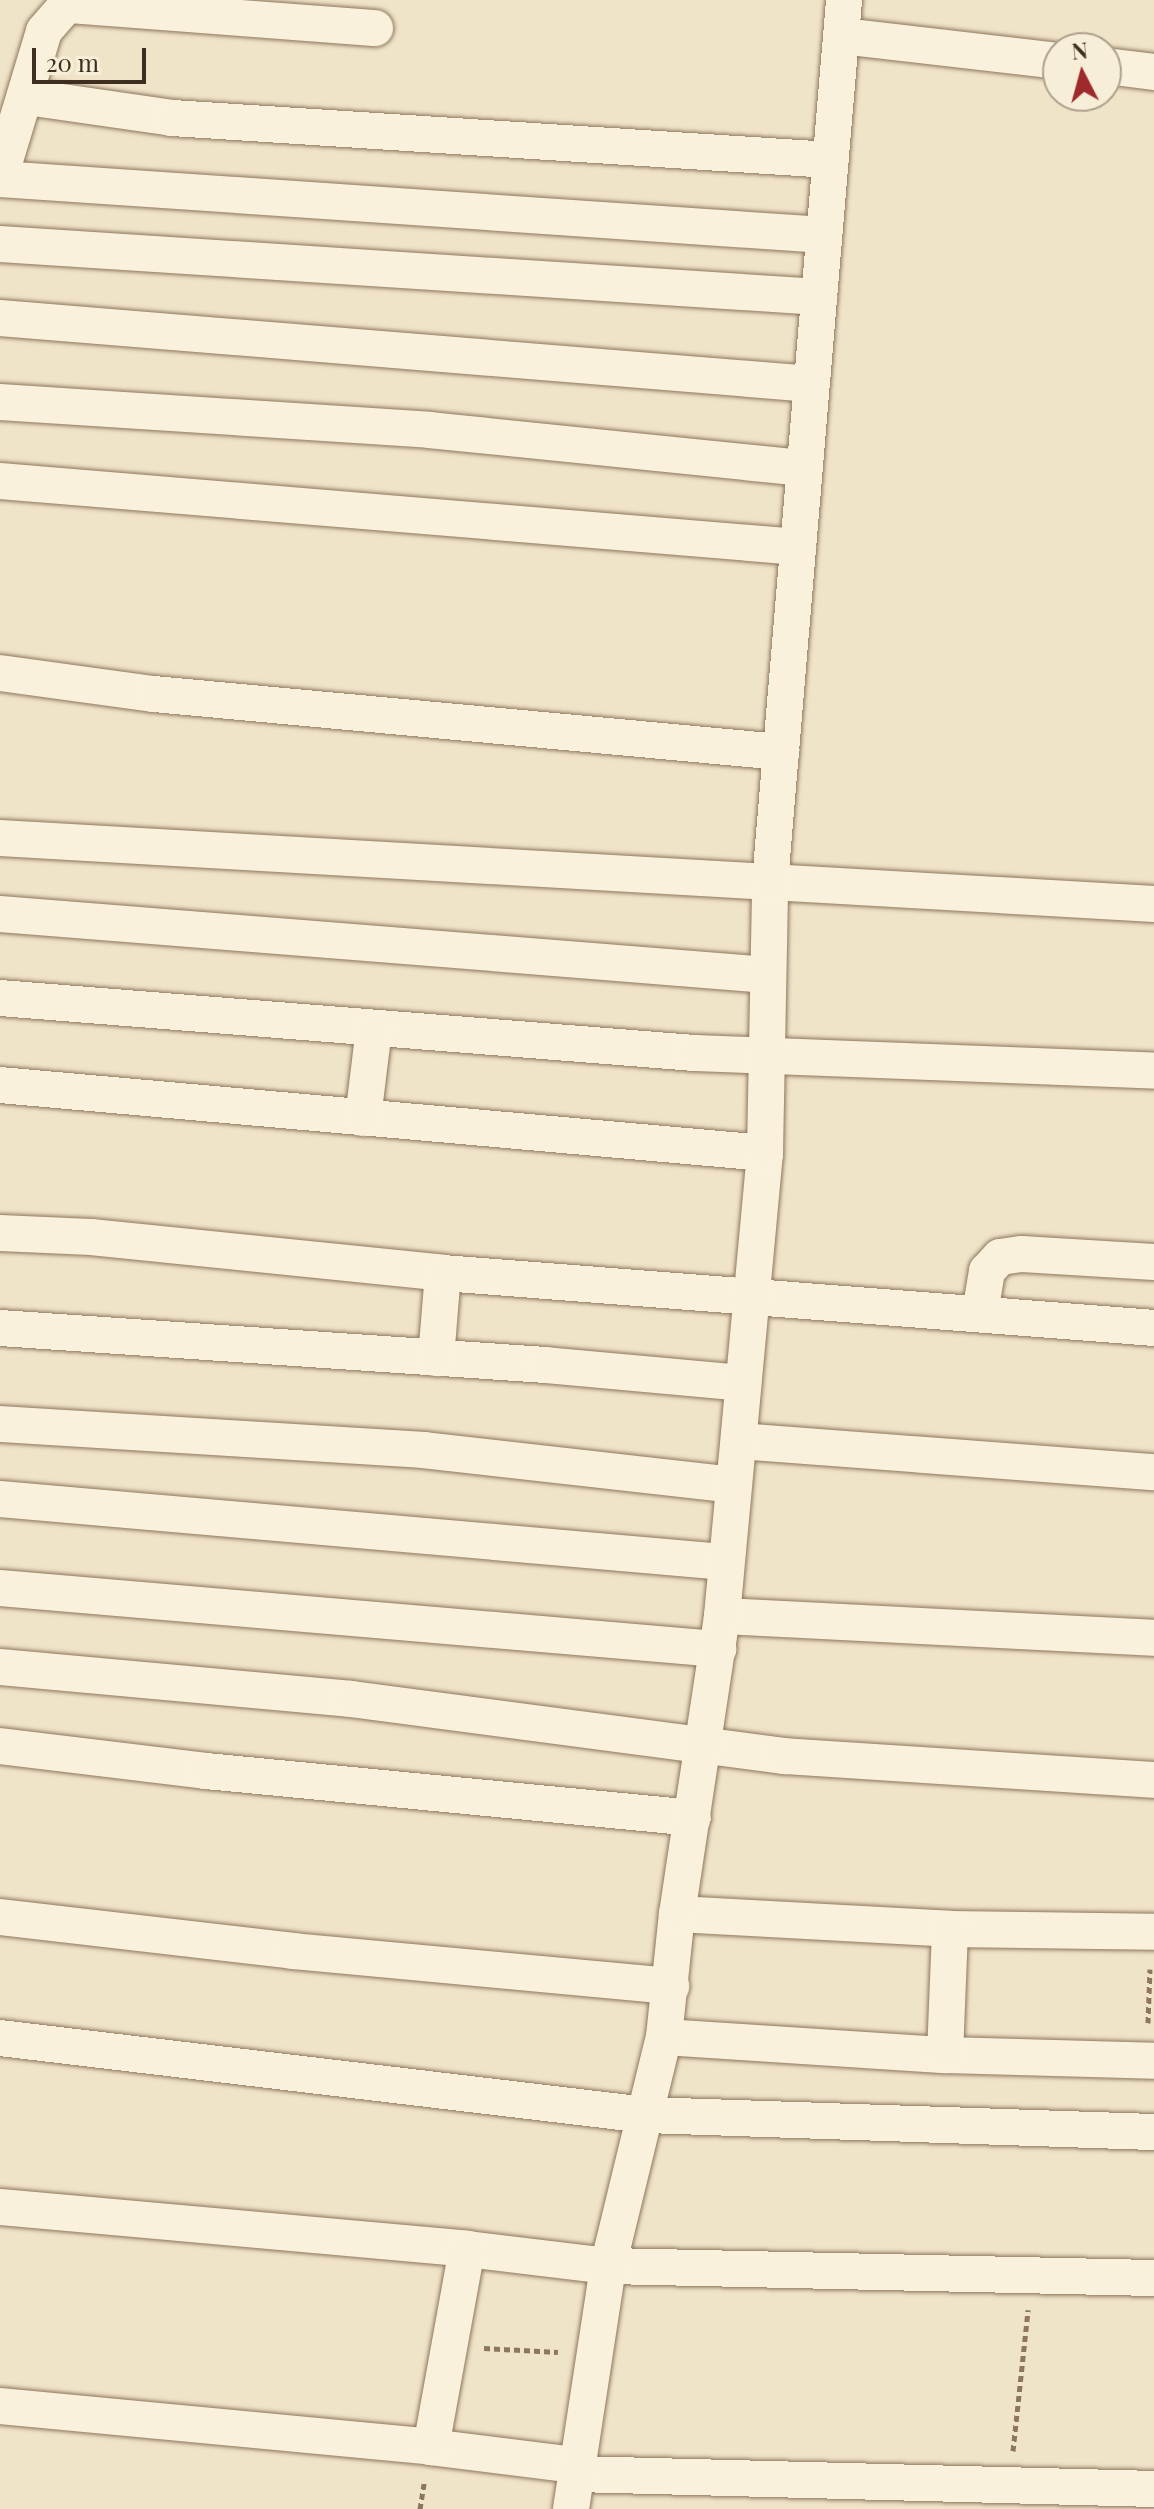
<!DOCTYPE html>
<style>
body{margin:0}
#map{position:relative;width:1154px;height:2509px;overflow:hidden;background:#f0e4c8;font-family:"Playfair Display",serif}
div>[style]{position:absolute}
.path>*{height:5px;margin-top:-2.5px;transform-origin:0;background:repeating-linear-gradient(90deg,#8d765c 0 6px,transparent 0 10px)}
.roads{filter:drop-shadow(0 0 2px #8d765c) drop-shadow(0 0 2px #8d765c)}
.minor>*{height:36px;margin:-18px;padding:0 18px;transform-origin:18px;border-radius:18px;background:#faf1dc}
span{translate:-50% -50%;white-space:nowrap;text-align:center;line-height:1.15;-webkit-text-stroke:6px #f7eed8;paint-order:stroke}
.north{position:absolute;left:1042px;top:32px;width:80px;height:80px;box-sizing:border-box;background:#f7eed8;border:2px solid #ada18e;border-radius:50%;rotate:354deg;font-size:22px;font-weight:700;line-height:32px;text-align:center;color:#3d2e20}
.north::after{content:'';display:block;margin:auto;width:28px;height:36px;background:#9e2a2b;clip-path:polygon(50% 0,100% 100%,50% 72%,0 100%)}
.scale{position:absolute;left:32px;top:48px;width:114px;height:36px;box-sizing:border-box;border:4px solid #3d2e20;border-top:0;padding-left:10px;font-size:24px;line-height:28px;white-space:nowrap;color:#3d2e20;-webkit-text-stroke:6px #f7eed8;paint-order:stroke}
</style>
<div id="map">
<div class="path">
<i style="left:1148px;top:2023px;width:54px;rotate:-87.9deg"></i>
<i style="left:484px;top:2348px;width:74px;rotate:3.1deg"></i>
<i style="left:1013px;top:2451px;width:142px;rotate:-83.9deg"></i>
<i style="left:420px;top:2509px;width:26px;rotate:-81deg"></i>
</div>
<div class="roads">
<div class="minor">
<i style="left:68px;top:5px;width:308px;rotate:4.3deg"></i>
<i style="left:842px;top:36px;width:217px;rotate:6.6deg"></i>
<i style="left:1106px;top:66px;width:48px;rotate:7.1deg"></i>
<i style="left:27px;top:97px;width:147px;rotate:8.2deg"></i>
<i style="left:172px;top:118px;width:660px;rotate:3.65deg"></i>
<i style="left:0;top:177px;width:152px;rotate:-73.2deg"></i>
<i style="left:44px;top:31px;width:41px;rotate:-48.9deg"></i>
<i style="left:0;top:179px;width:826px;rotate:3.89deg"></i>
<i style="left:0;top:244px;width:821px;rotate:3.7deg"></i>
<i style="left:0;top:318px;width:814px;rotate:4.65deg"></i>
<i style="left:0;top:402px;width:430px;rotate:3.7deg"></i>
<i style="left:429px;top:430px;width:377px;rotate:5.8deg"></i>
<i style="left:0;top:481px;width:801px;rotate:4.73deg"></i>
<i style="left:0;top:673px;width:155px;rotate:7.8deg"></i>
<i style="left:154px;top:694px;width:630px;rotate:5.29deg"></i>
<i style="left:0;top:838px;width:1156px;rotate:3.27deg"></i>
<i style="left:0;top:914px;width:770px;rotate:4.54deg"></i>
<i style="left:0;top:998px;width:696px;rotate:4.53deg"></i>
<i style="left:694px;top:1053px;width:460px;rotate:2.2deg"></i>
<i style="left:0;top:1085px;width:768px;rotate:5.08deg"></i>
<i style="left:363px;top:1118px;width:90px;rotate:-83deg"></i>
<i style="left:0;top:1233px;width:91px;rotate:2.5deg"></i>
<i style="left:91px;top:1237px;width:354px;rotate:5.8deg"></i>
<i style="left:980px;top:1313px;width:43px;rotate:-80.5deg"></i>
<i style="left:987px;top:1271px;width:19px;rotate:-47deg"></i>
<i style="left:1000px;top:1257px;width:22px;rotate:-8deg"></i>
<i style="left:1022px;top:1254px;width:132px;rotate:3.5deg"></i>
<i style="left:0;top:1328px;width:546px;rotate:3.88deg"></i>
<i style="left:545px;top:1365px;width:199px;rotate:5.2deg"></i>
<i style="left:436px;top:1358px;width:85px;rotate:-85.3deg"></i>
<i style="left:443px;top:1273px;width:713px;rotate:4.42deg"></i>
<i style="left:0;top:1424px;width:424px;rotate:3.5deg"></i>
<i style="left:423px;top:1450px;width:312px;rotate:6.4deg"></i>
<i style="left:739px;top:1441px;width:416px;rotate:4.3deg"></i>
<i style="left:0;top:1499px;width:728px;rotate:4.97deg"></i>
<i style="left:0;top:1588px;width:721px;rotate:4.86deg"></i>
<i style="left:722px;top:1616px;width:433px;rotate:2.9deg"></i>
<i style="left:0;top:1667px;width:352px;rotate:5.2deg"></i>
<i style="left:351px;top:1699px;width:437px;rotate:7.5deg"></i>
<i style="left:784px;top:1756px;width:371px;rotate:3.7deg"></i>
<i style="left:0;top:1746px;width:208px;rotate:6.9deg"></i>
<i style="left:206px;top:1771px;width:489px;rotate:5.5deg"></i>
<i style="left:677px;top:1914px;width:273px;rotate:3.1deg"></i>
<i style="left:950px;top:1929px;width:204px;rotate:0.8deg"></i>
<i style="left:0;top:1917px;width:295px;rotate:6.6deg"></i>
<i style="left:293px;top:1951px;width:380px;rotate:5.3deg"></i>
<i style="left:664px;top:2037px;width:282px;rotate:3.7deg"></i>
<i style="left:945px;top:2055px;width:209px;rotate:1.6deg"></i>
<i style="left:0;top:2038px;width:651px;rotate:6.8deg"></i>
<i style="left:646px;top:2115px;width:508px;rotate:1.92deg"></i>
<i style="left:945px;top:2055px;width:126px;rotate:-87.7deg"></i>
<i style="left:0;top:2207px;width:469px;rotate:5.1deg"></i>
<i style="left:467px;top:2249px;width:142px;rotate:6.9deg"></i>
<i style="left:608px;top:2266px;width:546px;rotate:1.26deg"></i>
<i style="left:0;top:2406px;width:433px;rotate:5.4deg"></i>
<i style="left:431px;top:2447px;width:146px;rotate:7.1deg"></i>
<i style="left:431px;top:2447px;width:201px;rotate:-79.7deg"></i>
<i style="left:575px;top:2474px;width:579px;rotate:1.48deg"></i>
<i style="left:571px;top:2509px;width:246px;rotate:-81.3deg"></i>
<i style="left:608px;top:2266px;width:236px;rotate:-76.3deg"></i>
<i style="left:664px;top:2037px;width:124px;rotate:-84deg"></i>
<i style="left:677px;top:1914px;width:301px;rotate:-81.4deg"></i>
<i style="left:722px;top:1616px;width:465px;rotate:-84.7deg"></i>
<i style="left:765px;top:1153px;width:271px;rotate:-88.9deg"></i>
<i style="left:770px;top:882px;width:885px;rotate:-85.2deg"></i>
</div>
</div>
<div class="north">N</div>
<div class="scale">20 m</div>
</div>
